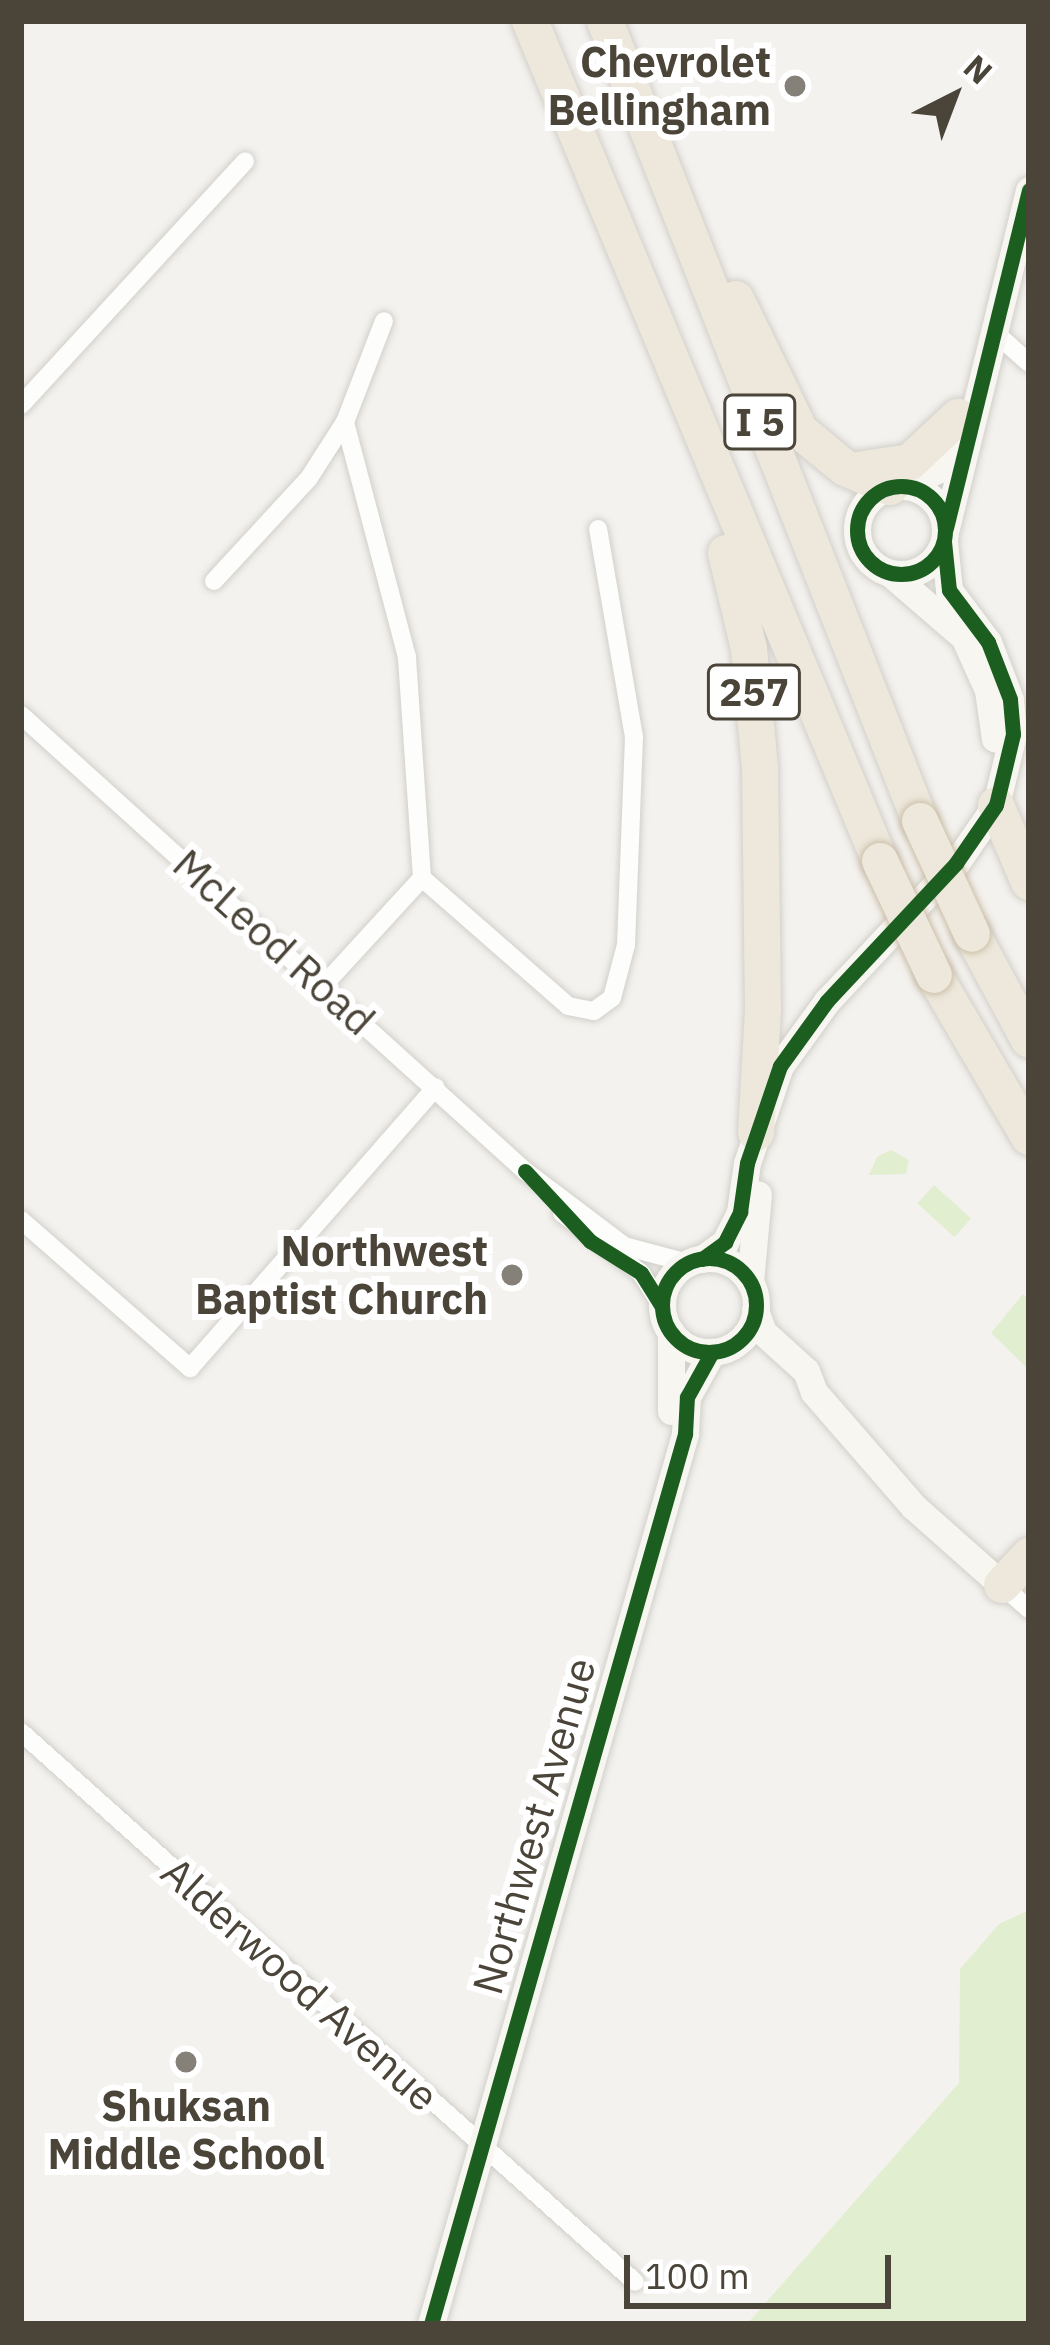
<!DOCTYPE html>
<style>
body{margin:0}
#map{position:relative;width:1050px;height:2345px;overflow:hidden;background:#f4f2ee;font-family:"IBM Plex Sans",sans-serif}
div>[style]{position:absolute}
.green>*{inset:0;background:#e1eecf;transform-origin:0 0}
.roads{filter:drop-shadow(0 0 3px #d2d0cb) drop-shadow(0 0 3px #d2d0cb)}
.minor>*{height:18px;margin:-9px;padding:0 9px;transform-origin:9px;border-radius:9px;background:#fdfdfc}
.secondary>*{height:27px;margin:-13.5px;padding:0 13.5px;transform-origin:13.5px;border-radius:13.5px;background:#f7f6f1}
.secondary>.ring{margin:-13.5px;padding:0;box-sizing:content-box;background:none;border:27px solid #f7f6f1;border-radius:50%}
.motorway>*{height:36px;margin:-18px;padding:0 18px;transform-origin:18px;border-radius:18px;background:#ede8db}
.bridges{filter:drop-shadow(0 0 3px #ccbfa9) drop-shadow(0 0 3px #ccbfa9)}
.motorway-bridge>*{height:36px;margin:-18px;padding:0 18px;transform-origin:18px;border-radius:18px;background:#ede8db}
.cycleway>*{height:15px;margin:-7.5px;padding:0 7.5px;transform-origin:7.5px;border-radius:7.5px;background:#1b5e20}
.cycleway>.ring{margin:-7.5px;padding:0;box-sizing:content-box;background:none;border:15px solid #1b5e20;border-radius:50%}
.dots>*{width:33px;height:33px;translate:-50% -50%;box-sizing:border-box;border:6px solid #fff;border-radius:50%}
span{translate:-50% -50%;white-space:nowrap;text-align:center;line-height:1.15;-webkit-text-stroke:12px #fff;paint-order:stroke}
.shield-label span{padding:3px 9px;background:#fff;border:3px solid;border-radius:9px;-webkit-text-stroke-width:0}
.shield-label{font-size:39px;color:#4b4439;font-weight:700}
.poi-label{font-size:42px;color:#4b4439;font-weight:700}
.right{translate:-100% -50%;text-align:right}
.street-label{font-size:42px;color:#4b4439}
.frame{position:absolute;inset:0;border:24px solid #4b4439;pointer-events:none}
.north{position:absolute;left:894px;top:36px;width:120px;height:120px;-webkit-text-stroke:9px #fff;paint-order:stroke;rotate:42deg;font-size:33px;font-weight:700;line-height:48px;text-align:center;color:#4b4439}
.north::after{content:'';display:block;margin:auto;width:42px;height:54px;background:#4b4439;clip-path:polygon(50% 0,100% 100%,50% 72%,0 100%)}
.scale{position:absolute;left:624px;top:2255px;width:267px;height:54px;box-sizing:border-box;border:6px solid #4b4439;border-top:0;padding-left:15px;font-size:36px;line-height:42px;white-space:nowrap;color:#4b4439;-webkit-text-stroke:9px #fff;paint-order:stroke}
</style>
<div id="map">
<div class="green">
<i style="clip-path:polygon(891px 1150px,909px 1160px,906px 1174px,869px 1175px,877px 1157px)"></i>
<i style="left:934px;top:1185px;width:50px;height:25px;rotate:42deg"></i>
<i style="clip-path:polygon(1023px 1294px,1029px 1300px,1029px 1370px,991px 1333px)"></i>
<i style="clip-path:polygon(1029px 1910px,1029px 2324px,747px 2324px,959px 2083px,960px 1969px,999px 1924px)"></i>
</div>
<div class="roads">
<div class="minor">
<i style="left:991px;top:329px;width:51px;rotate:41.8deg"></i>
<i style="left:21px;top:405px;width:331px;rotate:-47.4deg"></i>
<i style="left:214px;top:581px;width:140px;rotate:-47.3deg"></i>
<i style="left:309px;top:478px;width:67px;rotate:-57.3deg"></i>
<i style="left:21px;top:715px;width:680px;rotate:42.14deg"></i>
<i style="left:525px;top:1171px;width:124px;rotate:37.1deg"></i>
<i style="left:624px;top:1246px;width:66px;rotate:14.9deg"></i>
<i style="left:422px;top:878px;width:194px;rotate:41.2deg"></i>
<i style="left:568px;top:1006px;width:26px;rotate:11deg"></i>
<i style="left:594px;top:1011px;width:22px;rotate:-36deg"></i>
<i style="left:612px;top:998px;width:55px;rotate:-75.2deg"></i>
<i style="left:626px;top:945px;width:208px;rotate:-87.8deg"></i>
<i style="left:634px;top:737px;width:211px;rotate:-99.8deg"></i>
<i style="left:323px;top:986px;width:147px;rotate:-47.5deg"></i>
<i style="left:422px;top:878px;width:222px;rotate:-93.9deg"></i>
<i style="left:407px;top:657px;width:243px;rotate:-104.8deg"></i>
<i style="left:345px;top:422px;width:108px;rotate:-68.9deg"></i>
<i style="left:562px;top:1213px;width:99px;rotate:37.2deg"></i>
<i style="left:641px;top:1273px;width:39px;rotate:58deg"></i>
<i style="left:21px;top:1220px;width:225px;rotate:41.2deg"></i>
<i style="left:190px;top:1368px;width:373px;rotate:-48.8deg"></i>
<i style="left:1002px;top:1585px;width:36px;rotate:42deg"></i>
<i style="left:21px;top:1732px;width:824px;rotate:41.85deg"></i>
</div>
<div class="secondary">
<i class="ring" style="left:857px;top:486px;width:61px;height:61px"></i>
<i style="left:905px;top:486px;width:36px;rotate:-27deg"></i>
<i style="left:937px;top:470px;width:43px;rotate:-65.2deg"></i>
<i style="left:946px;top:528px;width:348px;rotate:-76.2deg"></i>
<i style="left:891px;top:574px;width:96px;rotate:40.8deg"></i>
<i style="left:964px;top:637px;width:58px;rotate:65.6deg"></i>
<i style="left:988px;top:690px;width:49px;rotate:81.9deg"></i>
<i class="ring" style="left:662px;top:1258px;width:67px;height:67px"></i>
<i style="left:702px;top:1259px;width:29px;rotate:-36deg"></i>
<i style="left:725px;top:1242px;width:34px;rotate:-63deg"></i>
<i style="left:740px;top:1212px;width:49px;rotate:-81.9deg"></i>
<i style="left:747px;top:1163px;width:102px;rotate:-71.2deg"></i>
<i style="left:780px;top:1066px;width:80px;rotate:-54.1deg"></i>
<i style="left:827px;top:1001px;width:189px;rotate:-46.9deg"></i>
<i style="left:956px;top:863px;width:70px;rotate:-55.4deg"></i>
<i style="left:996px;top:805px;width:73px;rotate:-76.5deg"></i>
<i style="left:1013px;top:734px;width:35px;rotate:-95deg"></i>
<i style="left:1010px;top:699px;width:61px;rotate:-111.1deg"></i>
<i style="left:988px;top:642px;width:65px;rotate:-126.9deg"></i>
<i style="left:949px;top:590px;width:48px;rotate:-95.9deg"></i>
<i style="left:750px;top:1282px;width:88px;rotate:-84.8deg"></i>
<i style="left:755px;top:1310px;width:23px;rotate:70deg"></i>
<i style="left:763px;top:1332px;width:58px;rotate:42.2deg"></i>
<i style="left:806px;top:1371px;width:22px;rotate:69deg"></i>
<i style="left:814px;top:1392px;width:151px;rotate:49deg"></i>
<i style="left:913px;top:1506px;width:119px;rotate:41.6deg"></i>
<i style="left:671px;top:1332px;width:79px;rotate:90deg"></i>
<i style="left:431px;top:2324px;width:926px;rotate:-74.07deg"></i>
<i style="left:685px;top:1434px;width:37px;rotate:-87deg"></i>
<i style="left:687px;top:1397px;width:51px;rotate:-60.9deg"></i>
</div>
<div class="motorway">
<i style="left:530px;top:21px;width:910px;rotate:67.38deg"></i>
<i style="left:605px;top:21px;width:860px;rotate:68.51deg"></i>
<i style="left:736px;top:299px;width:147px;rotate:64.1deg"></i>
<i style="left:800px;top:431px;width:58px;rotate:39.4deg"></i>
<i style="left:845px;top:468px;width:49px;rotate:22.9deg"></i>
<i style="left:857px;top:470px;width:54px;rotate:-8.6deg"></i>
<i style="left:910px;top:462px;width:66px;rotate:-43.2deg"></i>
<i style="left:726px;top:553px;width:99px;rotate:76.5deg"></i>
<i style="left:749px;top:649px;width:119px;rotate:84.7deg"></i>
<i style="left:760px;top:767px;width:242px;rotate:89.3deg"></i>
<i style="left:763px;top:1009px;width:124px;rotate:93.2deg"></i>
<i style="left:996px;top:805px;width:84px;rotate:66.8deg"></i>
<i style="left:972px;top:934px;width:120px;rotate:61.7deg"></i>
<i style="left:934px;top:975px;width:188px;rotate:59.6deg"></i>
<i style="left:1002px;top:1585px;width:40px;rotate:-47deg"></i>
</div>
</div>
<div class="bridges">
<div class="motorway-bridge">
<i style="left:920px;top:821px;width:124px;rotate:65.3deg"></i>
<i style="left:880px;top:861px;width:126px;rotate:64.7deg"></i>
</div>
</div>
<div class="cycleway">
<i class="ring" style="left:857px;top:486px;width:73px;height:73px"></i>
<i style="left:946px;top:528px;width:348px;rotate:-76.2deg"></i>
<i style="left:525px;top:1171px;width:96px;rotate:47.1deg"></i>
<i style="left:590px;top:1241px;width:60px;rotate:32.1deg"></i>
<i style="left:641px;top:1273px;width:39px;rotate:58deg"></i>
<i class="ring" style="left:662px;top:1258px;width:79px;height:79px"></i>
<i style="left:702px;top:1259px;width:29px;rotate:-36deg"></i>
<i style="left:725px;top:1242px;width:34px;rotate:-63deg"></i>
<i style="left:740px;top:1212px;width:49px;rotate:-81.9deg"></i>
<i style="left:747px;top:1163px;width:102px;rotate:-71.2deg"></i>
<i style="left:780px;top:1066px;width:80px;rotate:-54.1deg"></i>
<i style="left:827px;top:1001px;width:189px;rotate:-46.9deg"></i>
<i style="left:956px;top:863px;width:70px;rotate:-55.4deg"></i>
<i style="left:996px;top:805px;width:73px;rotate:-76.5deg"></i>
<i style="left:1013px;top:734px;width:35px;rotate:-95deg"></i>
<i style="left:1010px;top:699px;width:61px;rotate:-111.1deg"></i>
<i style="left:988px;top:642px;width:65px;rotate:-126.9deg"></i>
<i style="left:949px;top:590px;width:48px;rotate:-95.9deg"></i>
<i style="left:431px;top:2324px;width:926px;rotate:-74.07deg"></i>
<i style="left:685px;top:1434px;width:37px;rotate:-87deg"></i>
<i style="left:687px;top:1397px;width:51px;rotate:-60.9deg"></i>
</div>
<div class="dots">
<i style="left:795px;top:86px;background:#868178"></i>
<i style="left:512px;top:1275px;background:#868178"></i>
<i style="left:186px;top:2062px;background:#868178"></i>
</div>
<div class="shield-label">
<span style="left:760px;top:422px">I 5</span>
<span style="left:754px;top:692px">257</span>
</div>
<div class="poi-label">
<span class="right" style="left:771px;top:86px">Chevrolet<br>Bellingham</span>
<span class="right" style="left:488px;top:1275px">Northwest<br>Baptist Church</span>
<span style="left:186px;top:2130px">Shuksan<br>Middle School</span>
</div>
<div class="street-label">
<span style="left:274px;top:942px;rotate:42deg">McLeod Road</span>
<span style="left:534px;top:1826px;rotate:-74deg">Northwest Avenue</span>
<span style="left:300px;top:1984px;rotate:42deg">Alderwood Avenue</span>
</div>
<div class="frame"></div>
<div class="north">N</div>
<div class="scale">100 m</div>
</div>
